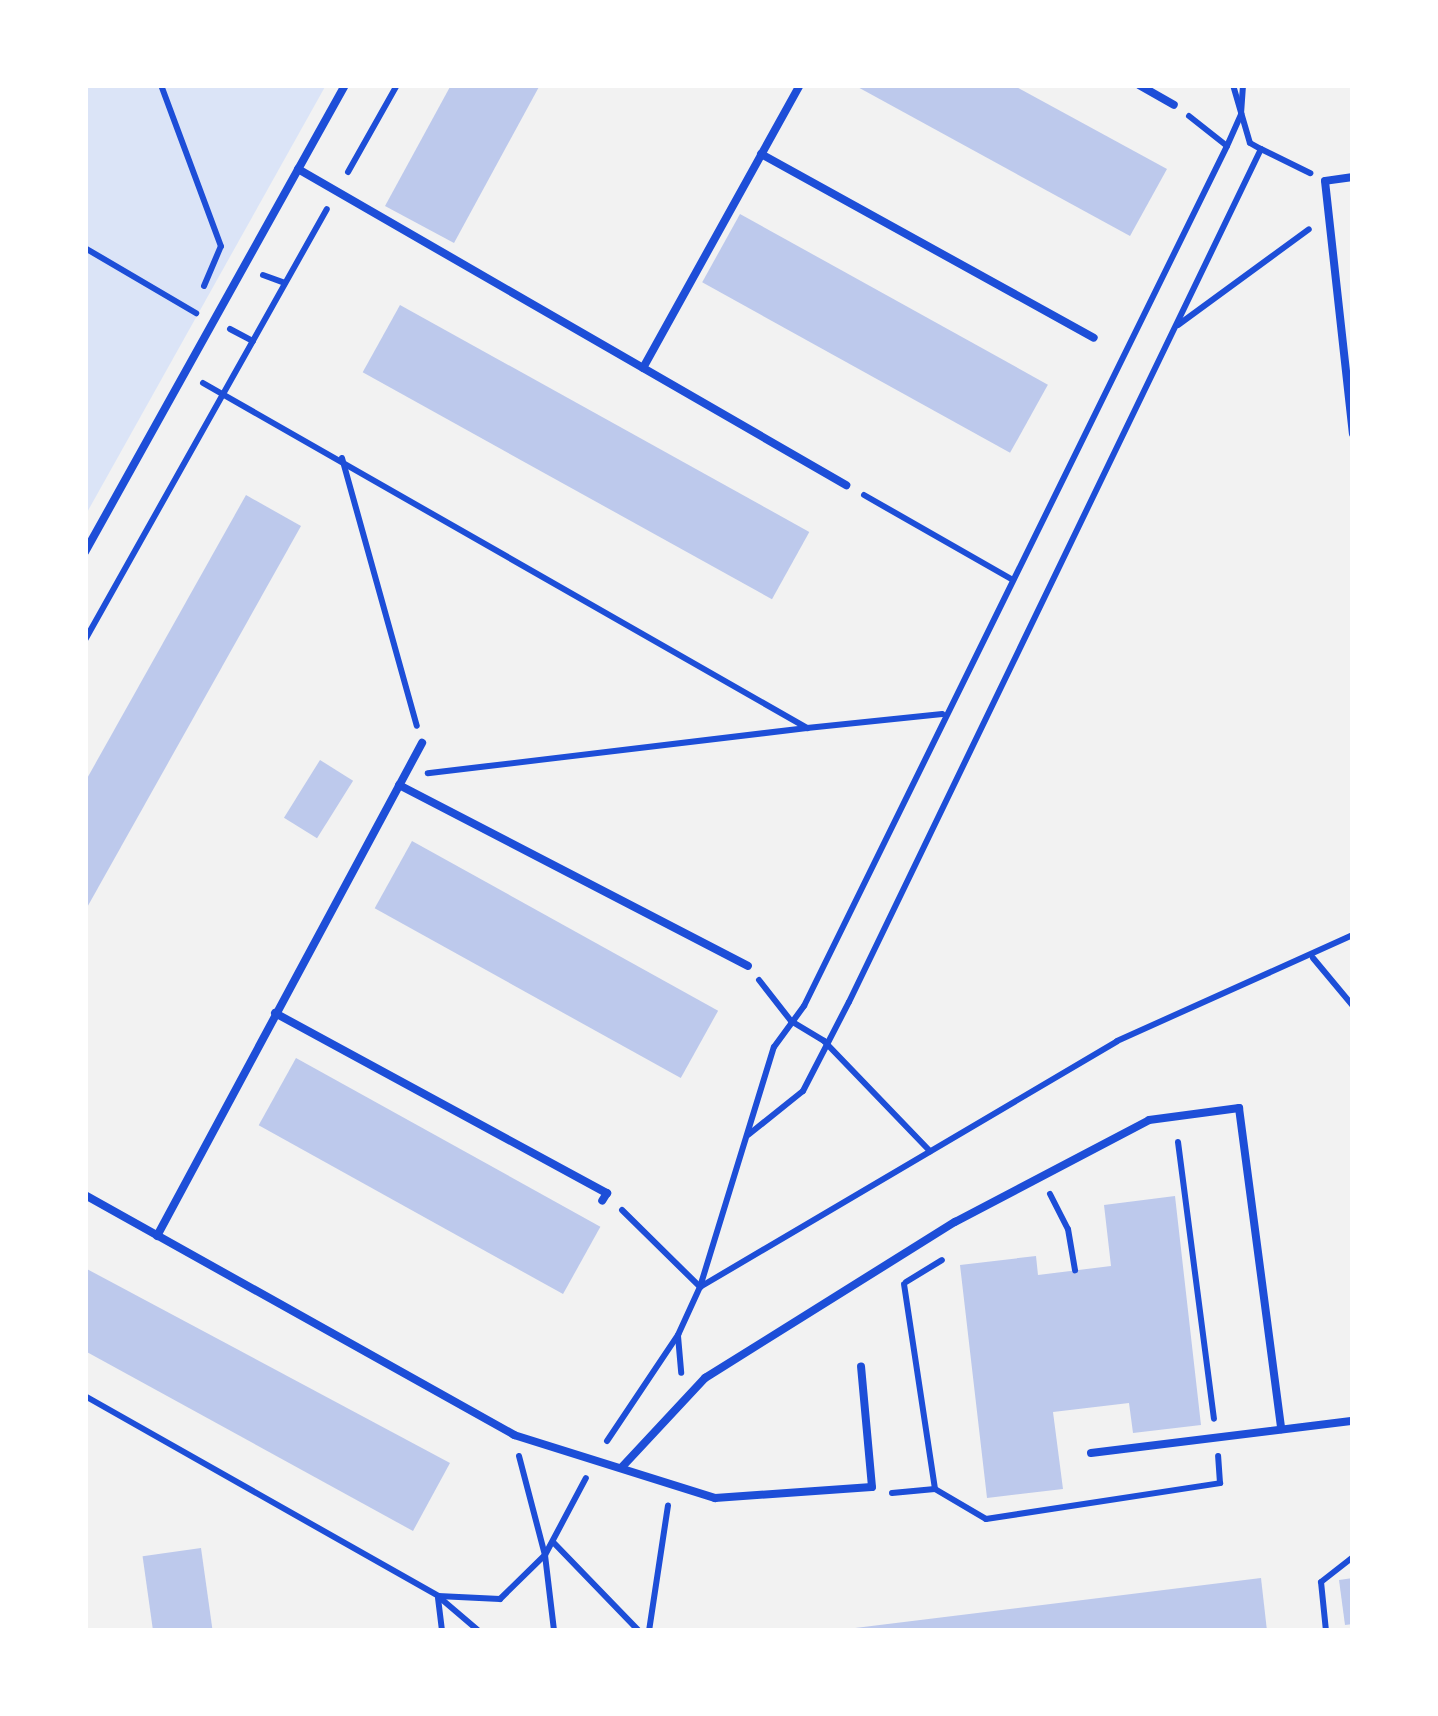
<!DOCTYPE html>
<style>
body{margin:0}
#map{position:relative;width:1438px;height:1716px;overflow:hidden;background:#f2f2f2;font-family:Georgia,serif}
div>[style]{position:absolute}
.green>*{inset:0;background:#dbe4f7}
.building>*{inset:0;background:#bdc9ec;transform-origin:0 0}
.path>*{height:6px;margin:-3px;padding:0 3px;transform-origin:3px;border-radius:3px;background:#1d4ed8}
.service>*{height:8px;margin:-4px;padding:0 4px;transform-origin:4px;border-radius:4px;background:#1d4ed8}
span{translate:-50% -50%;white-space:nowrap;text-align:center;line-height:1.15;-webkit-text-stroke:10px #fff;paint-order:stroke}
.frame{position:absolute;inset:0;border:88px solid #fff;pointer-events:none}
</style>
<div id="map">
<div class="green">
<i style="clip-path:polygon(85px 85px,326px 85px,85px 516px)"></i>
</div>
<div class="building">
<i style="clip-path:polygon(451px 85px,540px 85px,454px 243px,385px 206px)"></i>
<i style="clip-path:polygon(854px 85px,1013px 85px,1167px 169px,1130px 236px)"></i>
<i style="left:740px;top:214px;width:352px;height:78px;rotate:29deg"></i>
<i style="left:400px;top:305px;width:468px;height:77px;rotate:29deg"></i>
<i style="clip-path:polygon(246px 495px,301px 526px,85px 911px,85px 782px)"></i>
<i style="left:320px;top:760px;width:39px;height:68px;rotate:32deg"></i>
<i style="left:412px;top:841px;width:350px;height:77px;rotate:29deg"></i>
<i style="left:296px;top:1058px;width:348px;height:77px;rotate:29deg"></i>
<i style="clip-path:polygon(1175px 1196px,1201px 1425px,1133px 1433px,1129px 1403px,1053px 1412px,1063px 1489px,987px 1498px,960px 1265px,1036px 1256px,1038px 1275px,1111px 1266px,1104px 1205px)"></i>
<i style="clip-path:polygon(85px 1268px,450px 1463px,413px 1531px,85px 1351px)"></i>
<i style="left:201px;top:1548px;width:84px;height:59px;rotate:82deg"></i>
<i style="clip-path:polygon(1261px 1578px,1267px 1631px,847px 1631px,847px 1629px)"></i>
<i style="clip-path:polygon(1353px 1578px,1353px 1624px,1345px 1625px,1339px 1580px)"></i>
</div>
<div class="path">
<i style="left:161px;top:85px;width:172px;rotate:69.6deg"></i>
<i style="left:1233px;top:85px;width:60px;rotate:73.7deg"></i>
<i style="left:1250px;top:143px;width:13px;rotate:29deg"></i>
<i style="left:1189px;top:116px;width:48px;rotate:38.3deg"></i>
<i style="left:348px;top:172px;width:100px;rotate:-60.6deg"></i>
<i style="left:85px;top:248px;width:129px;rotate:30.4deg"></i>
<i style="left:263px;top:275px;width:23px;rotate:20deg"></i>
<i style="left:204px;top:286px;width:43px;rotate:-67deg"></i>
<i style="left:1178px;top:325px;width:162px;rotate:-36.2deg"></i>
<i style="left:230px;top:329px;width:26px;rotate:28deg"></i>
<i style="left:203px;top:383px;width:696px;rotate:29.73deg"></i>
<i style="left:807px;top:728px;width:382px;rotate:173.2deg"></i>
<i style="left:342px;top:458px;width:278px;rotate:74.4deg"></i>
<i style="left:864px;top:495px;width:169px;rotate:29.7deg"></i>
<i style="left:85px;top:640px;width:494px;rotate:-60.7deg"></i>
<i style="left:807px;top:728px;width:136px;rotate:-5.9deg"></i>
<i style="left:1313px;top:958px;width:62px;rotate:50.2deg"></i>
<i style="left:759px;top:980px;width:52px;rotate:52deg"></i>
<i style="left:791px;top:1021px;width:39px;rotate:31deg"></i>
<i style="left:824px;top:1041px;width:153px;rotate:46.1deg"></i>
<i style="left:748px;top:1135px;width:70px;rotate:-38.7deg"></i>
<i style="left:803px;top:1091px;width:100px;rotate:-62.7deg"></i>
<i style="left:849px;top:1002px;width:947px;rotate:-64.22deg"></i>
<i style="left:1261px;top:149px;width:55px;rotate:26.1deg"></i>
<i style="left:1178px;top:1142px;width:279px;rotate:82.6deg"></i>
<i style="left:1050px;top:1194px;width:39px;rotate:63deg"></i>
<i style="left:1068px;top:1229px;width:42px;rotate:80.3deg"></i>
<i style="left:622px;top:1210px;width:110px;rotate:44.6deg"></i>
<i style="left:700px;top:1287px;width:251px;rotate:-72.9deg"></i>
<i style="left:774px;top:1047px;width:51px;rotate:-53.8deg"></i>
<i style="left:804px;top:1006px;width:958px;rotate:-63.81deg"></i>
<i style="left:1227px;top:146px;width:35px;rotate:-66deg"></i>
<i style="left:1241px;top:114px;width:29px;rotate:-86deg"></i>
<i style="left:906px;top:1282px;width:42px;rotate:-31.4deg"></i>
<i style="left:678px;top:1336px;width:37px;rotate:85deg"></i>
<i style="left:85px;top:1396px;width:406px;rotate:29.5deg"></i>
<i style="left:438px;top:1596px;width:62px;rotate:2.8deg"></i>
<i style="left:500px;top:1599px;width:63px;rotate:-44.4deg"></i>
<i style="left:545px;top:1555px;width:87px;rotate:-62deg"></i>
<i style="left:607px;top:1441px;width:128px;rotate:-56.2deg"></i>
<i style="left:678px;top:1335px;width:53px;rotate:-65.4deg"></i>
<i style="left:700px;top:1287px;width:484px;rotate:-30.5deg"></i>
<i style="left:1117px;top:1041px;width:259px;rotate:-24.2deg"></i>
<i style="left:519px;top:1456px;width:102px;rotate:75.3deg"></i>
<i style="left:545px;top:1555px;width:77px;rotate:83.2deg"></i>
<i style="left:935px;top:1489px;width:59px;rotate:30.5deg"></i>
<i style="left:986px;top:1519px;width:237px;rotate:-8.7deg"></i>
<i style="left:1220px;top:1483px;width:27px;rotate:-94deg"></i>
<i style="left:892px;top:1493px;width:43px;rotate:-5.3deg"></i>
<i style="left:935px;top:1489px;width:207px;rotate:-98.6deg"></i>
<i style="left:553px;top:1542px;width:124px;rotate:46deg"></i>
<i style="left:439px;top:1597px;width:52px;rotate:40.4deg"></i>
<i style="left:438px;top:1598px;width:33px;rotate:83deg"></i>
<i style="left:649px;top:1631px;width:127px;rotate:-81.4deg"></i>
<i style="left:1326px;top:1631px;width:49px;rotate:-95.8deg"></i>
<i style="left:1321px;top:1582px;width:41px;rotate:-38deg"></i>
</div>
<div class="service">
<i style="left:1139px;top:85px;width:40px;rotate:29.7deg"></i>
<i style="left:761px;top:154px;width:380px;rotate:28.9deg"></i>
<i style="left:298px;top:169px;width:633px;rotate:29.97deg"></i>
<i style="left:1353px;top:177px;width:28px;rotate:172deg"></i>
<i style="left:1325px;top:181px;width:254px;rotate:83.7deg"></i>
<i style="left:643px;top:368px;width:324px;rotate:-61deg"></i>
<i style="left:85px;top:552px;width:534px;rotate:-60.89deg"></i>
<i style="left:399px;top:785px;width:393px;rotate:27.4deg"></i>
<i style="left:275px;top:1013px;width:378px;rotate:28.5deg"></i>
<i style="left:607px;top:1193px;width:9px;rotate:122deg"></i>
<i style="left:85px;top:1195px;width:492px;rotate:29.2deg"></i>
<i style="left:514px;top:1435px;width:211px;rotate:17.4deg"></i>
<i style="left:715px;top:1498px;width:157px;rotate:-4deg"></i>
<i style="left:872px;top:1487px;width:121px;rotate:-95.2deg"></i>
<i style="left:157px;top:1236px;width:560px;rotate:-61.74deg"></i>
<i style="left:1091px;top:1453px;width:264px;rotate:-7deg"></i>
<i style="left:622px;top:1467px;width:122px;rotate:-47deg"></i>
<i style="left:705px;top:1378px;width:295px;rotate:-32deg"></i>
<i style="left:955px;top:1222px;width:219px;rotate:-27.7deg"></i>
<i style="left:1149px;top:1120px;width:91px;rotate:-7.6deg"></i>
<i style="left:1239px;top:1108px;width:324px;rotate:82.5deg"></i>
</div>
<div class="frame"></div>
</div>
